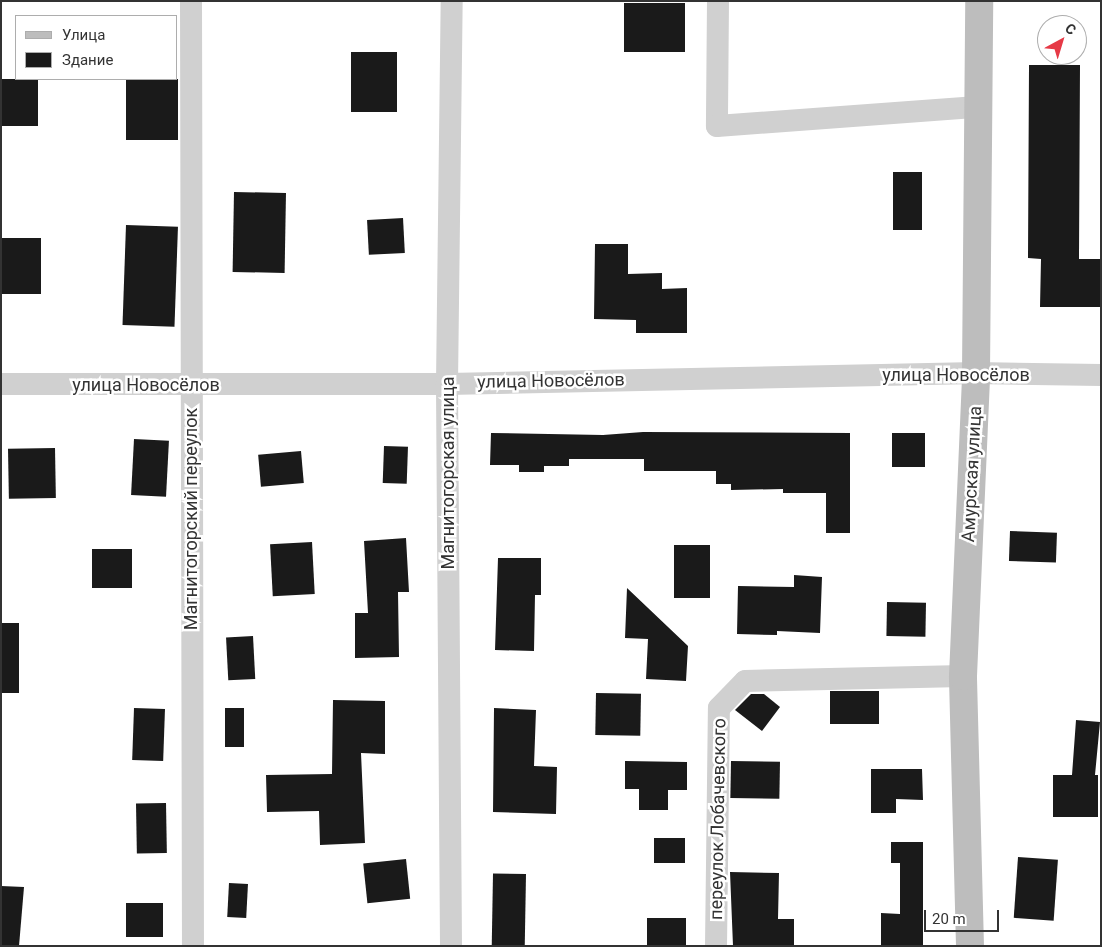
<!DOCTYPE html>
<meta charset="utf-8">
<style>
body{margin:0}
#map{position:relative;width:1102px;height:947px;overflow:hidden;background:#fff;font-family:Roboto,sans-serif}
div>[style]{position:absolute}
.building>*{inset:0;background:#1a1a1a;transform-origin:0 0}
.street>*{height:22px;margin:-11px;padding:0 11px;transform-origin:11px;border-radius:11px;background:#d0d0d0}
.secondary>*{height:28px;margin:-14px;padding:0 14px;transform-origin:14px;border-radius:14px;background:#bdbdbd}
span{translate:-50% -50%;white-space:nowrap;text-align:center;line-height:1.15;-webkit-text-stroke:5px #fff;paint-order:stroke}
.street-label{font-size:18px;color:#333}
.frame{position:absolute;inset:0;border:2px solid #333;pointer-events:none}
.legend{position:absolute;left:15px;top:15px;width:162px;height:65px;box-sizing:border-box;background:#fff;border:1px solid #adadad;margin:0;padding:6px 9px;list-style:none;font-size:15px;color:#333}
.legend li{display:flex;align-items:center;gap:10px;height:25px}
.legend b{width:25px;border:1px solid #adadad}
.north{position:absolute;left:1037px;top:15px;width:50px;height:50px;box-sizing:border-box;background:#fff;border:1px solid #adadad;border-radius:50%;rotate:39deg;font-size:14px;font-weight:700;line-height:20px;text-align:center;color:#333}
.north::after{content:'';display:block;margin:auto;width:18px;height:22px;background:#e63946;clip-path:polygon(50% 0,100% 100%,50% 72%,0 100%)}
.scale{position:absolute;left:924px;top:910px;width:75px;height:22px;box-sizing:border-box;border:2px solid #333;border-top:0;padding-left:6px;font-size:15px;line-height:18px;white-space:nowrap;color:#333;-webkit-text-stroke:4px #fff;paint-order:stroke}
</style>
<div id="map">
<div class="building">
<i style="left:685px;top:3px;width:49px;height:61px;rotate:90deg"></i>
<i style="left:351px;top:52px;width:46px;height:60px"></i>
<i style="clip-path:polygon(1029px 65px,1080px 65px,1079px 259px,1101px 259px,1101px 307px,1040px 307px,1041px 259px,1028px 258px)"></i>
<i style="left:1px;top:79px;width:37px;height:47px"></i>
<i style="left:126px;top:79px;width:52px;height:61px"></i>
<i style="left:893px;top:172px;width:29px;height:58px"></i>
<i style="left:234px;top:192px;width:52px;height:80px;rotate:1deg"></i>
<i style="left:403px;top:218px;width:35px;height:36px;rotate:87deg"></i>
<i style="left:126px;top:225px;width:52px;height:100px;rotate:2deg"></i>
<i style="left:1px;top:238px;width:40px;height:56px"></i>
<i style="clip-path:polygon(595px 244px,628px 244px,628px 274px,662px 273px,662px 289px,687px 288px,687px 333px,636px 333px,636px 320px,594px 319px)"></i>
<i style="clip-path:polygon(643px 432px,850px 433px,850px 533px,826px 533px,826px 493px,783px 493px,783px 489px,731px 490px,731px 484px,716px 484px,716px 471px,644px 471px,644px 459px,569px 459px,569px 466px,544px 466px,544px 472px,519px 472px,519px 465px,490px 465px,491px 433px,603px 435px)"></i>
<i style="left:892px;top:433px;width:33px;height:34px"></i>
<i style="left:134px;top:439px;width:35px;height:56px;rotate:3deg"></i>
<i style="left:384px;top:446px;width:24px;height:37px;rotate:2deg"></i>
<i style="left:55px;top:448px;width:50px;height:47px;rotate:89deg"></i>
<i style="left:301px;top:451px;width:32px;height:43px;rotate:85deg"></i>
<i style="left:1010px;top:531px;width:47px;height:30px;rotate:2deg"></i>
<i style="clip-path:polygon(406px 538px,409px 592px,398px 592px,399px 657px,355px 658px,355px 613px,368px 613px,364px 541px)"></i>
<i style="left:312px;top:542px;width:52px;height:42px;rotate:87deg"></i>
<i style="left:674px;top:545px;width:36px;height:53px"></i>
<i style="left:92px;top:549px;width:40px;height:39px"></i>
<i style="clip-path:polygon(498px 558px,541px 558px,541px 595px,535px 595px,534px 651px,495px 650px)"></i>
<i style="clip-path:polygon(794px 575px,822px 577px,820px 633px,777px 631px,777px 635px,737px 634px,738px 586px,794px 587px)"></i>
<i style="clip-path:polygon(627px 588px,688px 646px,686px 681px,646px 679px,648px 639px,625px 638px)"></i>
<i style="left:887px;top:602px;width:39px;height:34px;rotate:1deg"></i>
<i style="left:1px;top:623px;width:18px;height:70px"></i>
<i style="left:253px;top:636px;width:43px;height:27px;rotate:87deg"></i>
<i style="left:879px;top:691px;width:33px;height:49px;rotate:90deg"></i>
<i style="left:596px;top:693px;width:45px;height:42px;rotate:1deg"></i>
<i style="clip-path:polygon(751px 694px,764px 694px,780px 707px,762px 731px,735px 710px)"></i>
<i style="clip-path:polygon(333px 700px,385px 701px,385px 754px,361px 753px,365px 843px,320px 845px,319px 811px,267px 812px,266px 775px,332px 774px)"></i>
<i style="left:134px;top:708px;width:31px;height:52px;rotate:2deg"></i>
<i style="left:225px;top:708px;width:19px;height:39px"></i>
<i style="clip-path:polygon(494px 708px,536px 710px,534px 766px,557px 767px,556px 814px,493px 812px)"></i>
<i style="clip-path:polygon(1076px 720px,1100px 722px,1095px 775px,1098px 775px,1098px 817px,1053px 817px,1053px 775px,1072px 775px)"></i>
<i style="clip-path:polygon(625px 761px,687px 762px,687px 790px,668px 790px,668px 810px,639px 810px,639px 789px,625px 789px)"></i>
<i style="left:731px;top:761px;width:49px;height:37px;rotate:1deg"></i>
<i style="clip-path:polygon(871px 769px,922px 769px,923px 800px,896px 799px,896px 813px,871px 813px)"></i>
<i style="left:166px;top:803px;width:50px;height:30px;rotate:89deg"></i>
<i style="left:654px;top:838px;width:31px;height:25px"></i>
<i style="clip-path:polygon(891px 842px,923px 842px,923px 946px,881px 946px,881px 913px,900px 914px,900px 863px,891px 863px)"></i>
<i style="left:1018px;top:857px;width:40px;height:61px;rotate:4deg"></i>
<i style="left:406px;top:859px;width:40px;height:43px;rotate:84deg"></i>
<i style="clip-path:polygon(730px 872px,779px 873px,778px 919px,794px 919px,794px 946px,733px 946px)"></i>
<i style="left:526px;top:874px;width:72px;height:33px;rotate:91deg"></i>
<i style="left:229px;top:883px;width:19px;height:34px;rotate:3deg"></i>
<i style="clip-path:polygon(1px 886px,24px 887px,19px 946px,1px 946px)"></i>
<i style="left:126px;top:903px;width:37px;height:34px"></i>
<i style="left:647px;top:918px;width:39px;height:28px"></i>
</div>
<div class="street">
<i style="left:191px;top:1px;width:945px;rotate:89.88deg"></i>
<i style="left:718px;top:1px;width:125px;rotate:90.5deg"></i>
<i style="left:717px;top:126px;width:261px;rotate:-4.2deg"></i>
<i style="left:1px;top:384px;width:446px"></i>
<i style="left:447px;top:384px;width:529px;rotate:-1.19deg"></i>
<i style="left:976px;top:373px;width:125px;rotate:0.9deg"></i>
<i style="left:451px;top:946px;width:562px;rotate:-90.41deg"></i>
<i style="left:447px;top:384px;width:383px;rotate:-89.3deg"></i>
<i style="left:716px;top:946px;width:238px;rotate:-89.3deg"></i>
<i style="left:719px;top:708px;width:37px;rotate:-46deg"></i>
<i style="left:745px;top:681px;width:218px;rotate:-1.3deg"></i>
</div>
<div class="secondary">
<i style="left:970px;top:946px;width:270px;rotate:-91.5deg"></i>
<i style="left:963px;top:676px;width:303px;rotate:-87.5deg"></i>
<i style="left:976px;top:373px;width:372px;rotate:-89.5deg"></i>
</div>
<div class="street-label">
<span style="left:956px;top:375px">улица Новосёлов</span>
<span style="left:551px;top:381px;rotate:-1deg">улица Новосёлов</span>
<span style="left:146px;top:385px">улица Новосёлов</span>
<span style="left:448px;top:473px;rotate:-90deg">Магнитогорская улица</span>
<span style="left:972px;top:474px;rotate:-87deg">Амурская улица</span>
<span style="left:191px;top:519px;rotate:-90deg">Магнитогорский переулок</span>
<span style="left:718px;top:819px;rotate:-89deg">переулок Лобачевского</span>
</div>
<div class="frame"></div>
<ul class="legend">
<li><b style="height:6px;background:#bdbdbd"></b>Улица</li>
<li><b style="height:14px;background:#1a1a1a"></b>Здание</li>
</ul>
<div class="north">С</div>
<div class="scale">20 m</div>
</div>
